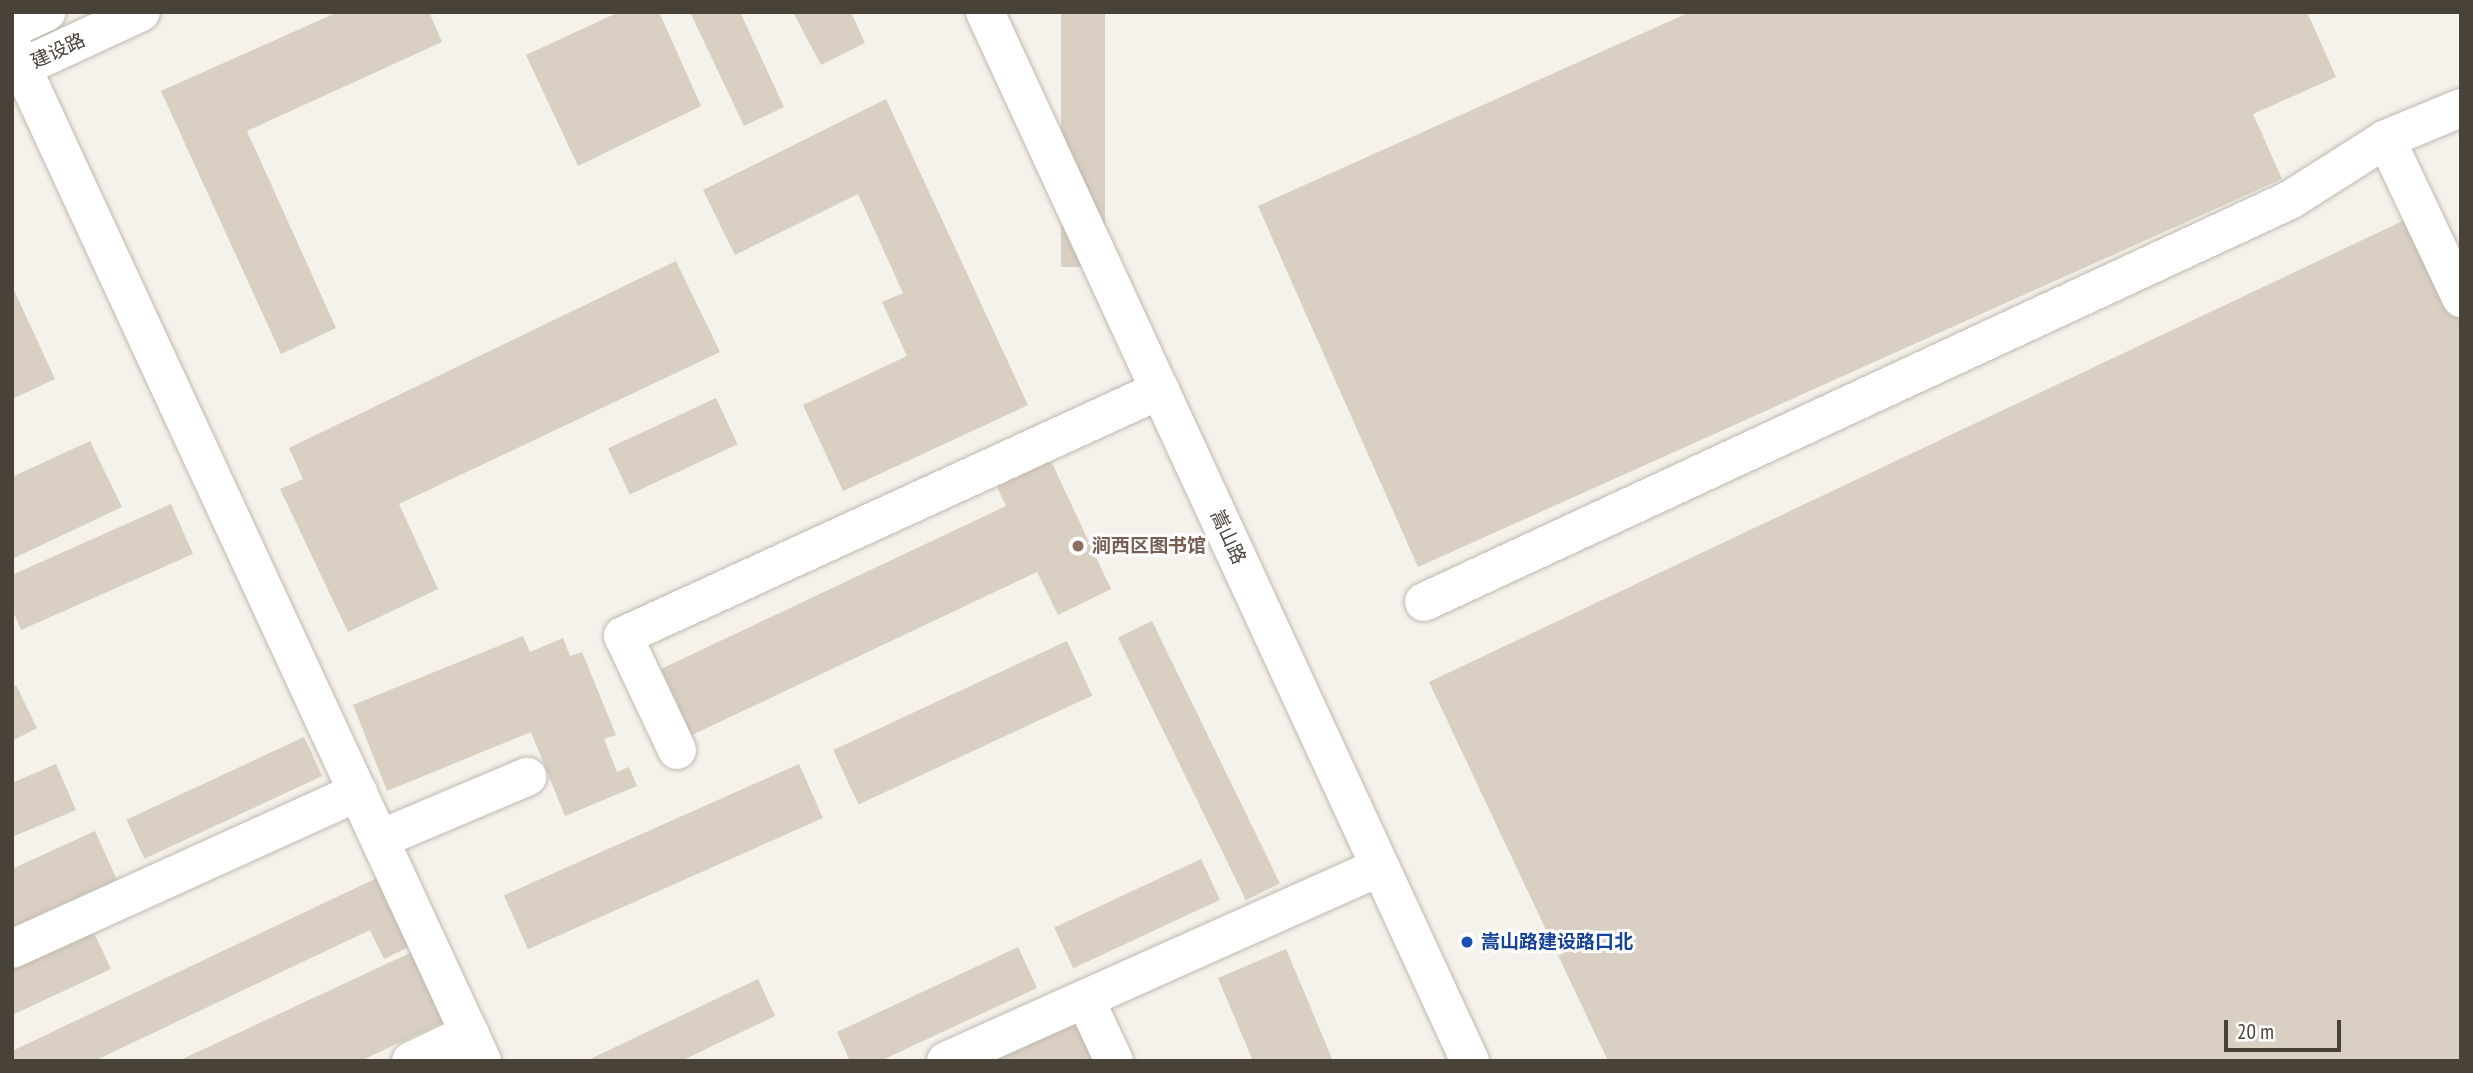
<!DOCTYPE html>
<meta charset="utf-8">
<style>
body{margin:0}
#map{position:relative;width:2473px;height:1073px;overflow:hidden;background:#f5f1eb;font-family:"PT Sans Narrow","Noto Sans SC",sans-serif}
div>[style]{position:absolute}
.building>*{inset:0;background:#d9cfc3;transform-origin:0 0}
.roads{filter:drop-shadow(0 0 2px #c0b8ad) drop-shadow(0 0 2px #c0b8ad)}
.minor>*{height:38px;margin:-19px;padding:0 19px;transform-origin:19px;border-radius:19px;background:#fff}
.dots>*{width:19px;height:19px;translate:-50% -50%;box-sizing:border-box;border:4px solid #fff;border-radius:50%}
span{translate:-50% -50%;white-space:nowrap;text-align:center;line-height:1.15;-webkit-text-stroke:6px #fff;paint-order:stroke}
.street-label{font-size:19px;color:#494239}
.education-label{font-size:19px;color:#785e54;font-weight:700}
.left{translate:0 -50%;text-align:left}
.transit-label{font-size:19px;color:#164399;font-weight:700}
.frame{position:absolute;inset:0;border:14px solid #494239;pointer-events:none}
.scale{position:absolute;left:2224px;top:1020px;width:117px;height:32px;box-sizing:border-box;border:4px solid #494239;border-top:0;padding-left:9px;font-size:21px;line-height:24px;white-space:nowrap;color:#494239;-webkit-text-stroke:5px #fff;paint-order:stroke}
</style>
<div id="map">
<div class="building">
<i style="clip-path:polygon(338px 12px,429px 12px,442px 42px,247px 131px,336px 328px,281px 354px,161px 91px)"></i>
<i style="clip-path:polygon(619px 12px,659px 12px,701px 106px,578px 166px,526px 55px)"></i>
<i style="clip-path:polygon(690px 12px,740px 12px,784px 107px,744px 126px)"></i>
<i style="clip-path:polygon(793px 12px,851px 12px,865px 43px,821px 65px)"></i>
<i style="left:1061px;top:12px;width:44px;height:255px"></i>
<i style="clip-path:polygon(1690px 12px,2307px 12px,2336px 77px,2253px 114px,2282px 179px,1418px 567px,1258px 206px)"></i>
<i style="clip-path:polygon(886px 99px,1028px 405px,843px 491px,803px 405px,907px 356px,882px 302px,903px 293px,858px 194px,735px 255px,703px 190px)"></i>
<i style="clip-path:polygon(2411px 217px,2461px 323px,2461px 1061px,1608px 1061px,1429px 682px)"></i>
<i style="clip-path:polygon(676px 261px,720px 352px,399px 504px,438px 589px,348px 632px,280px 489px,303px 479px,289px 448px)"></i>
<i style="clip-path:polygon(12px 286px,55px 379px,12px 399px)"></i>
<i style="left:716px;top:398px;width:51px;height:119px;rotate:65deg"></i>
<i style="clip-path:polygon(90px 441px,122px 507px,12px 559px,12px 477px)"></i>
<i style="clip-path:polygon(1051px 461px,1111px 589px,1058px 615px,1037px 572px,692px 735px,661px 669px,1006px 506px,997px 487px)"></i>
<i style="clip-path:polygon(171px 504px,193px 554px,21px 630px,12px 609px,12px 575px)"></i>
<i style="left:1152px;top:621px;width:292px;height:38px;rotate:64deg"></i>
<i style="clip-path:polygon(523px 636px,530px 652px,563px 638px,570px 656px,582px 652px,616px 735px,604px 739px,617px 772px,629px 767px,637px 786px,565px 816px,531px 732px,387px 791px,353px 705px)"></i>
<i style="left:1067px;top:641px;width:60px;height:258px;rotate:65deg"></i>
<i style="clip-path:polygon(16px 685px,37px 728px,12px 741px,12px 687px)"></i>
<i style="left:304px;top:737px;width:43px;height:196px;rotate:65deg"></i>
<i style="clip-path:polygon(56px 764px,76px 810px,12px 837px,12px 783px)"></i>
<i style="left:799px;top:764px;width:59px;height:323px;rotate:66deg"></i>
<i style="clip-path:polygon(95px 831px,117px 880px,12px 927px,12px 869px)"></i>
<i style="left:1201px;top:859px;width:45px;height:162px;rotate:65deg"></i>
<i style="clip-path:polygon(379px 877px,411px 946px,384px 959px,370px 930px,94px 1061px,12px 1061px,12px 1051px)"></i>
<i style="clip-path:polygon(92px 929px,111px 969px,12px 1015px,12px 966px)"></i>
<i style="clip-path:polygon(1018px 947px,1037px 988px,880px 1061px,850px 1061px,837px 1032px)"></i>
<i style="clip-path:polygon(1286px 949px,1333px 1061px,1253px 1061px,1218px 978px)"></i>
<i style="clip-path:polygon(412px 952px,444px 1022px,360px 1061px,178px 1061px)"></i>
<i style="clip-path:polygon(758px 979px,775px 1016px,681px 1061px,586px 1061px)"></i>
<i style="clip-path:polygon(1076px 1019px,1096px 1061px,987px 1061px)"></i>
</div>
<div class="roads">
<div class="minor">
<i style="left:985px;top:12px;width:1156px;rotate:65.19deg"></i>
<i style="left:12px;top:28px;width:38px;rotate:-25deg"></i>
<i style="left:12px;top:46px;width:1119px;rotate:65.15deg"></i>
<i style="left:12px;top:72px;width:142px;rotate:-24.9deg"></i>
<i style="left:2386px;top:139px;width:176px;rotate:64.7deg"></i>
<i style="left:1424px;top:602px;width:955px;rotate:-24.9deg"></i>
<i style="left:2290px;top:200px;width:114px;rotate:-32.4deg"></i>
<i style="left:2386px;top:139px;width:81px;rotate:-22.5deg"></i>
<i style="left:677px;top:750px;width:126px;rotate:-115.3deg"></i>
<i style="left:623px;top:636px;width:591px;rotate:-24.61deg"></i>
<i style="left:380px;top:839px;width:160px;rotate:-22.9deg"></i>
<i style="left:12px;top:949px;width:380px;rotate:-24.4deg"></i>
<i style="left:1085px;top:999px;width:68px;rotate:64.9deg"></i>
<i style="left:411px;top:1061px;width:65px;rotate:-25.4deg"></i>
<i style="left:946px;top:1061px;width:475px;rotate:-24.1deg"></i>
</div>
</div>
<div class="dots">
<i style="left:1078px;top:546px;background:#8d6e63"></i>
<i style="left:1467px;top:942px;background:#1a4fb4"></i>
</div>
<div class="street-label">
<span style="left:58px;top:51px;rotate:-25deg">建设路</span>
<span style="left:1228px;top:537px;rotate:65deg">嵩山路</span>
</div>
<div class="education-label">
<span class="left" style="left:1092px;top:546px">涧西区图书馆</span>
</div>
<div class="transit-label">
<span class="left" style="left:1481px;top:942px">嵩山路建设路口北</span>
</div>
<div class="frame"></div>
<div class="scale">20 m</div>
</div>
